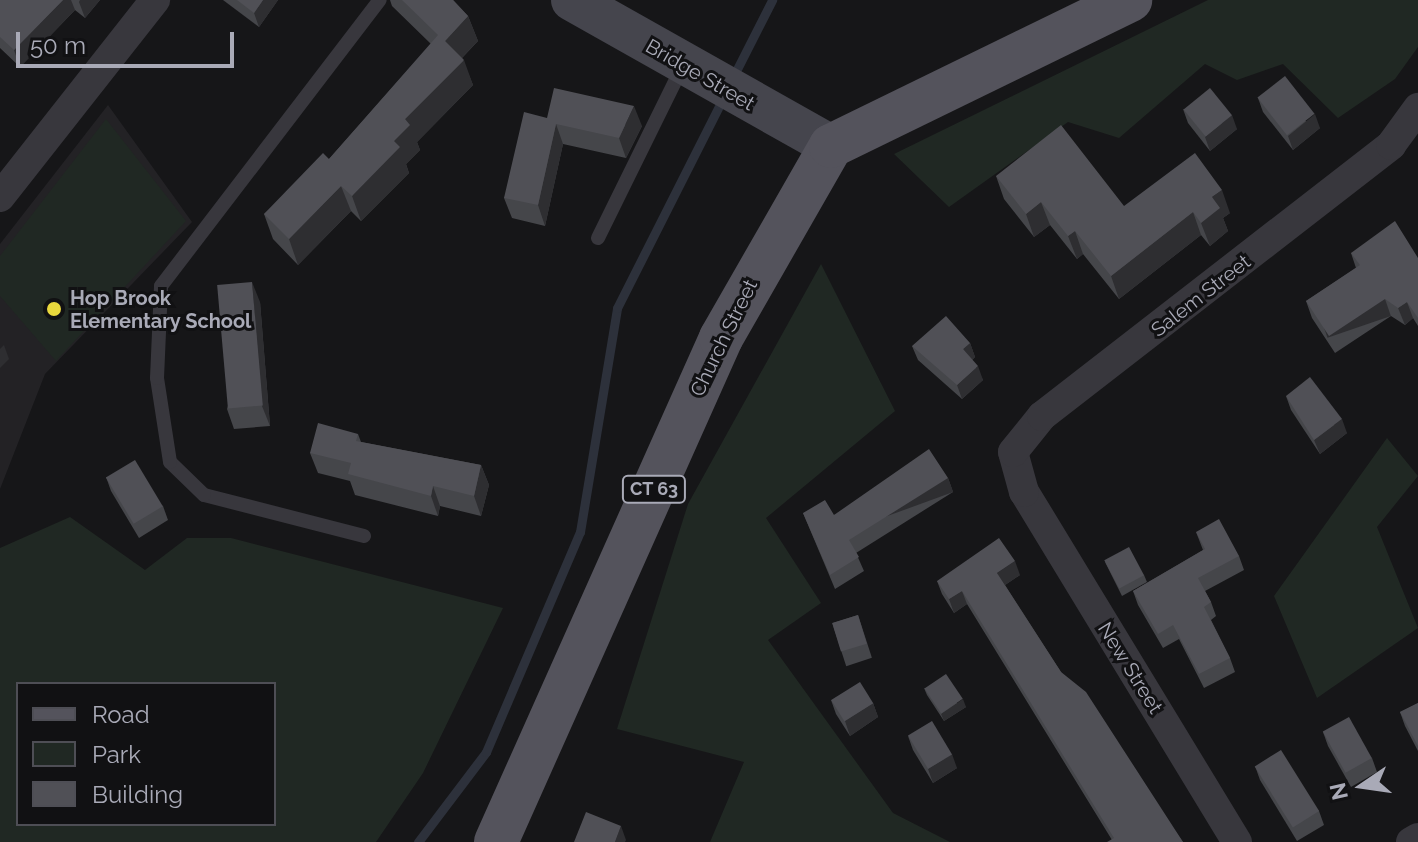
<!DOCTYPE html>
<style>
body{margin:0}
#map{position:relative;width:1418px;height:842px;overflow:hidden;background:#161618;font-family:Raleway,sans-serif}
div>[style]{position:absolute}
.built>*{inset:0;background:#232225}
.green>*{inset:0;background:#202823}
.stream>*{height:9px;margin:-4.5px;padding:0 4.5px;transform-origin:4.5px;border-radius:4.5px;background:#2d313b}
.lane>*{height:14px;margin:-7px;padding:0 7px;transform-origin:7px;border-radius:7px;background:#38373d}
.street>*{height:30px;margin:-15px;padding:0 15px;transform-origin:15px;border-radius:15px;background:#38373d}
.secondary>*{height:42px;margin:-21px;padding:0 21px;transform-origin:21px;border-radius:21px;background:#45454d}
.primary>*{height:44px;margin:-22px;padding:0 22px;transform-origin:22px;border-radius:22px;background:#54535c}
.wall>*{inset:0;background:#45464a;transform-origin:0 0}
.shaded-wall>*{inset:0;background:#2e2e31;transform-origin:0 0}
.building>*{inset:0;background:#505056;transform-origin:0 0}
.dots>*{width:22px;height:22px;translate:-50% -50%;box-sizing:border-box;border:4px solid #111113;border-radius:50%}
span{translate:-50% -50%;white-space:nowrap;text-align:center;line-height:1.15;-webkit-text-stroke:6px #111113;paint-order:stroke}
.shield-label span{padding:2px 6px;background:#111113;border:2px solid;border-radius:6px;-webkit-text-stroke-width:0}
.shield-label{font-size:18px;color:#a9aab7;font-weight:700}
.street-label{font-size:20px;color:#a9aab7}
.poi-label{font-size:20px;color:#a9aab7;font-weight:700}
.left{translate:0 -50%;text-align:left}
.legend{position:absolute;left:16px;top:682px;width:260px;height:144px;box-sizing:border-box;background:#111113;border:2px solid #4e4e55;margin:0;padding:10px 14px;list-style:none;font-size:24px;color:#a9aab7}
.legend li{display:flex;align-items:center;gap:16px;height:40px}
.legend b{width:40px;border:2px solid #4e4e55}
.north{position:absolute;left:1322px;top:746px;width:80px;height:80px;-webkit-text-stroke:6px #111113;paint-order:stroke;rotate:257deg;font-size:22px;font-weight:700;line-height:32px;text-align:center;color:#a9aab7}
.north::after{content:'';display:block;margin:auto;width:28px;height:36px;background:#a9aab7;clip-path:polygon(50% 0,100% 100%,50% 72%,0 100%)}
.scale{position:absolute;left:16px;top:32px;width:218px;height:36px;box-sizing:border-box;border:4px solid #a9aab7;border-top:0;padding-left:10px;font-size:24px;line-height:28px;white-space:nowrap;color:#a9aab7;-webkit-text-stroke:6px #111113;paint-order:stroke}
</style>
<div id="map">
<div class="built">
<i style="clip-path:polygon(108px 105px,192px 222px,45px 374px,0 489px,0 244px)"></i>
</div>
<div class="green">
<i style="clip-path:polygon(1208px 0,1418px 0,1418px 47px,1395px 79px,1338px 118px,1283px 64px,1237px 80px,1205px 64px,1119px 138px,1068px 122px,949px 207px,894px 154px)"></i>
<i style="clip-path:polygon(106px 119px,186px 221px,56px 361px,0 296px,0 256px)"></i>
<i style="clip-path:polygon(821px 264px,895px 411px,766px 518px,821px 603px,768px 640px,893px 813px,950px 842px,710px 842px,744px 762px,617px 729px,688px 504px)"></i>
<i style="clip-path:polygon(1387px 438px,1418px 476px,1377px 527px,1418px 628px,1317px 698px,1274px 596px)"></i>
<i style="clip-path:polygon(evenodd,70px 517px,145px 570px,187px 538px,231px 538px,503px 608px,423px 773px,376px 842px,0 842px,0 548px,70px 517px,18px 684px,274px 684px,274px 824px,18px 824px,18px 684px)"></i>
</div>
<div class="stream">
<i style="left:732px;top:79px;width:89px;rotate:-63.1deg"></i>
<i style="left:418px;top:842px;width:113px;rotate:-52.9deg"></i>
<i style="left:486px;top:752px;width:239px;rotate:-66.9deg"></i>
<i style="left:580px;top:532px;width:227px;rotate:-80.6deg"></i>
<i style="left:617px;top:308px;width:237px;rotate:-63.2deg"></i>
</div>
<div class="lane">
<i style="left:598px;top:238px;width:193px;rotate:-63.8deg"></i>
<i style="left:364px;top:536px;width:165px;rotate:-165.6deg"></i>
<i style="left:204px;top:495px;width:47px;rotate:-135.9deg"></i>
<i style="left:170px;top:462px;width:85px;rotate:-98.8deg"></i>
<i style="left:157px;top:378px;width:92px;rotate:-87.5deg"></i>
<i style="left:161px;top:286px;width:360px;rotate:-52.6deg"></i>
</div>
<div class="street">
<i style="left:0;top:197px;width:251px;rotate:-51.8deg"></i>
<i style="left:1237px;top:842px;width:410px;rotate:-121.3deg"></i>
<i style="left:1024px;top:492px;width:41px;rotate:-105.4deg"></i>
<i style="left:1013px;top:452px;width:46px;rotate:-51.1deg"></i>
<i style="left:1042px;top:416px;width:442px;rotate:-37.8deg"></i>
<i style="left:1391px;top:145px;width:46px;rotate:-53.9deg"></i>
<i style="left:1411px;top:842px;width:8px;rotate:-30deg"></i>
</div>
<div class="secondary">
<i style="left:572px;top:0;width:297px;rotate:29.4deg"></i>
</div>
<div class="primary">
<i style="left:496px;top:842px;width:552px;rotate:-65.94deg"></i>
<i style="left:721px;top:338px;width:221px;rotate:-60.2deg"></i>
<i style="left:831px;top:146px;width:333px;rotate:-26deg"></i>
</div>
<div class="wall">
<i style="clip-path:polygon(0 0,100px 0,85px 18px,75px 10px,20px 67px,0 48px)"></i>
<i style="clip-path:polygon(223px 0,278px 0,259px 27px)"></i>
<i style="clip-path:polygon(390px 0,453px 0,468px 16px,478px 41px,462px 58px,473px 85px,417px 142px,420px 150px,406px 164px,409px 173px,361px 221px,351px 211px,298px 265px,273px 239px,264px 214px,329px 159px,431px 44px,392px 6px)"></i>
<i style="clip-path:polygon(1258px 98px,1320px 128px,1293px 150px,1263px 112px)"></i>
<i style="clip-path:polygon(1183px 109px,1237px 129px,1210px 151px,1188px 123px)"></i>
<i style="clip-path:polygon(547px 118px,642px 126px,626px 158px,563px 144px,545px 226px,512px 218px,504px 198px)"></i>
<i style="clip-path:polygon(996px 176px,1124px 206px,1230px 213px,1223px 218px,1228px 231px,1210px 246px,1201px 235px,1119px 299px,1083px 254px,1077px 259px,1050px 225px,1034px 237px,1004px 199px)"></i>
<i style="clip-path:polygon(1351px 253px,1418px 258px,1418px 326px,1413px 318px,1405px 325px,1391px 316px,1335px 353px,1312px 318px,1306px 301px,1356px 268px)"></i>
<i style="clip-path:polygon(260px 302px,270px 426px,234px 429px,227px 409px)"></i>
<i style="clip-path:polygon(970px 343px,975px 357px,972px 360px,983px 380px,962px 399px,918px 360px,912px 346px)"></i>
<i style="clip-path:polygon(1286px 396px,1347px 433px,1320px 454px,1291px 410px)"></i>
<i style="clip-path:polygon(358px 434px,361px 442px,481px 465px,489px 485px,481px 516px,440px 506px,438px 516px,355px 495px,350px 481px,318px 473px,310px 453px)"></i>
<i style="clip-path:polygon(106px 477px,163px 506px,168px 520px,139px 538px,111px 491px)"></i>
<i style="clip-path:polygon(948px 478px,953px 492px,856px 553px,864px 571px,835px 589px,803px 513px,834px 515px)"></i>
<i style="clip-path:polygon(1196px 532px,1239px 556px,1244px 570px,1205px 591px,1211px 602px,1216px 616px,1211px 620px,1230px 658px,1235px 672px,1204px 688px,1179px 639px,1163px 648px,1138px 605px,1133px 591px,1203px 550px)"></i>
<i style="clip-path:polygon(1105px 562px,1144px 575px,1147px 582px,1122px 596px)"></i>
<i style="clip-path:polygon(1020px 575px,1005px 585px,1061px 672px,1183px 842px,1112px 840px,967px 604px,954px 613px,942px 594px,937px 581px)"></i>
<i style="left:858px;top:615px;width:45px;height:27px;rotate:72deg"></i>
<i style="clip-path:polygon(924px 688px,966px 707px,944px 721px,927px 695px)"></i>
<i style="clip-path:polygon(831px 700px,873px 703px,878px 717px,850px 736px,836px 714px)"></i>
<i style="clip-path:polygon(1418px 703px,1418px 751px,1405px 726px,1400px 712px)"></i>
<i style="clip-path:polygon(1323px 732px,1372px 758px,1377px 772px,1351px 787px,1328px 746px)"></i>
<i style="clip-path:polygon(908px 736px,957px 768px,933px 783px,913px 750px)"></i>
<i style="clip-path:polygon(1255px 766px,1319px 811px,1324px 825px,1297px 841px,1260px 780px)"></i>
</div>
<div class="shaded-wall">
<i style="clip-path:polygon(63px 0,71px 0,75px 10px,20px 67px,14px 50px)"></i>
<i style="clip-path:polygon(80px 0,100px 0,85px 18px,79px 2px)"></i>
<i style="clip-path:polygon(263px 0,278px 0,259px 27px,254px 13px)"></i>
<i style="clip-path:polygon(468px 16px,478px 41px,454px 66px,445px 41px)"></i>
<i style="clip-path:polygon(464px 60px,473px 85px,417px 142px,420px 150px,406px 164px,409px 173px,361px 221px,352px 196px,394px 141px,405px 119px)"></i>
<i style="clip-path:polygon(634px 106px,642px 126px,626px 158px,619px 138px)"></i>
<i style="clip-path:polygon(1315px 114px,1320px 128px,1293px 150px,1288px 136px)"></i>
<i style="clip-path:polygon(1232px 115px,1237px 129px,1210px 151px,1205px 137px)"></i>
<i style="clip-path:polygon(556px 124px,563px 144px,545px 226px,538px 205px)"></i>
<i style="clip-path:polygon(341px 186px,351px 211px,298px 265px,289px 239px)"></i>
<i style="clip-path:polygon(1222px 190px,1230px 213px,1223px 218px,1228px 231px,1210px 246px,1201px 223px,1212px 197px)"></i>
<i style="clip-path:polygon(1041px 202px,1050px 225px,1034px 237px,1026px 214px)"></i>
<i style="clip-path:polygon(1193px 212px,1201px 235px,1119px 299px,1111px 276px)"></i>
<i style="clip-path:polygon(1075px 231px,1083px 254px,1077px 259px,1068px 236px)"></i>
<i style="clip-path:polygon(252px 282px,260px 302px,270px 426px,262px 406px)"></i>
<i style="left:1385px;top:299px;width:18px;height:67px;rotate:71deg"></i>
<i style="clip-path:polygon(1407px 302px,1413px 318px,1405px 325px,1398px 308px)"></i>
<i style="clip-path:polygon(970px 343px,975px 357px,968px 363px,963px 349px)"></i>
<i style="clip-path:polygon(4px 345px,9px 359px,0 368px,0 349px)"></i>
<i style="clip-path:polygon(978px 366px,983px 380px,962px 399px,957px 385px)"></i>
<i style="clip-path:polygon(1342px 419px,1347px 433px,1320px 454px,1314px 440px)"></i>
<i style="clip-path:polygon(481px 465px,489px 485px,481px 516px,474px 496px)"></i>
<i style="left:948px;top:478px;width:15px;height:117px;rotate:70deg"></i>
<i style="clip-path:polygon(433px 486px,440px 506px,438px 516px,431px 496px)"></i>
<i style="clip-path:polygon(1015px 561px,1020px 575px,1002px 587px,997px 573px)"></i>
<i style="clip-path:polygon(962px 591px,967px 604px,954px 613px,949px 599px)"></i>
<i style="clip-path:polygon(963px 699px,966px 707px,944px 721px,941px 714px)"></i>
<i style="clip-path:polygon(873px 703px,878px 717px,850px 736px,845px 721px)"></i>
<i style="clip-path:polygon(952px 754px,957px 768px,933px 783px,928px 769px)"></i>
<i style="clip-path:polygon(621px 826px,626px 840px,625px 842px,615px 842px)"></i>
</div>
<div class="building">
<i style="clip-path:polygon(0 0,63px 0,14px 50px,0 37px)"></i>
<i style="clip-path:polygon(237px 0,263px 0,254px 13px)"></i>
<i style="clip-path:polygon(402px 0,453px 0,468px 16px,445px 41px,464px 60px,405px 119px,410px 125px,394px 141px,400px 147px,352px 196px,341px 186px,289px 239px,264px 214px,323px 153px,329px 159px,438px 35px)"></i>
<i style="left:1285px;top:76px;width:48px;height:35px;rotate:52deg"></i>
<i style="clip-path:polygon(554px 88px,634px 106px,619px 138px,556px 124px,538px 205px,504px 198px,524px 112px,547px 118px)"></i>
<i style="left:1210px;top:88px;width:35px;height:34px;rotate:51deg"></i>
<i style="clip-path:polygon(1061px 125px,1124px 206px,1195px 153px,1222px 190px,1212px 197px,1220px 208px,1201px 223px,1193px 212px,1111px 276px,1075px 231px,1068px 236px,1041px 202px,1026px 214px,996px 176px)"></i>
<i style="clip-path:polygon(1395px 221px,1418px 258px,1418px 318px,1407px 302px,1398px 308px,1385px 299px,1329px 336px,1306px 301px,1360px 265px,1351px 253px)"></i>
<i style="left:252px;top:282px;width:124px;height:35px;rotate:85deg"></i>
<i style="clip-path:polygon(946px 316px,970px 343px,963px 349px,978px 366px,957px 385px,912px 346px)"></i>
<i style="clip-path:polygon(1310px 377px,1342px 419px,1314px 440px,1286px 396px)"></i>
<i style="clip-path:polygon(318px 423px,358px 434px,356px 441px,481px 465px,474px 496px,433px 486px,431px 496px,348px 474px,351px 463px,310px 453px)"></i>
<i style="clip-path:polygon(929px 449px,948px 478px,849px 540px,859px 557px,830px 575px,803px 513px,825px 500px,834px 515px)"></i>
<i style="left:135px;top:460px;width:54px;height:34px;rotate:59deg"></i>
<i style="clip-path:polygon(1219px 519px,1239px 556px,1198px 578px,1211px 602px,1204px 607px,1230px 658px,1199px 674px,1173px 625px,1158px 634px,1133px 591px,1205px 549px,1196px 532px)"></i>
<i style="clip-path:polygon(999px 538px,1015px 561px,997px 573px,1061px 672px,1086px 692px,1183px 842px,1107px 842px,1114px 838px,962px 591px,949px 599px,937px 581px)"></i>
<i style="left:1129px;top:547px;width:32px;height:28px;rotate:62deg"></i>
<i style="left:858px;top:615px;width:30px;height:27px;rotate:73deg"></i>
<i style="left:946px;top:674px;width:30px;height:26px;rotate:56deg"></i>
<i style="left:860px;top:682px;width:25px;height:34px;rotate:58deg"></i>
<i style="clip-path:polygon(1418px 703px,1418px 746px,1400px 712px)"></i>
<i style="left:1349px;top:717px;width:47px;height:30px;rotate:61deg"></i>
<i style="left:932px;top:721px;width:39px;height:28px;rotate:59deg"></i>
<i style="left:1281px;top:750px;width:72px;height:31px;rotate:58deg"></i>
<i style="clip-path:polygon(586px 812px,621px 826px,615px 842px,574px 842px)"></i>
</div>
<div class="dots">
<i style="left:54px;top:309px;background:#e9d83d"></i>
</div>
<div class="shield-label">
<span style="left:654px;top:489px">CT 63</span>
</div>
<div class="street-label">
<span style="left:700px;top:75px;rotate:30deg">Bridge Street</span>
<span style="left:1201px;top:296px;rotate:-38deg">Salem Street</span>
<span style="left:724px;top:338px;rotate:-64deg">Church Street</span>
<span style="left:1130px;top:668px;rotate:58deg">New Street</span>
</div>
<div class="poi-label">
<span class="left" style="left:70px;top:310px">Hop Brook<br>Elementary School</span>
</div>
<ul class="legend">
<li><b style="height:10px;background:#54535c"></b>Road</li>
<li><b style="height:22px;background:#202823"></b>Park</li>
<li><b style="height:22px;background:#505056"></b>Building</li>
</ul>
<div class="north">N</div>
<div class="scale">50 m</div>
</div>
